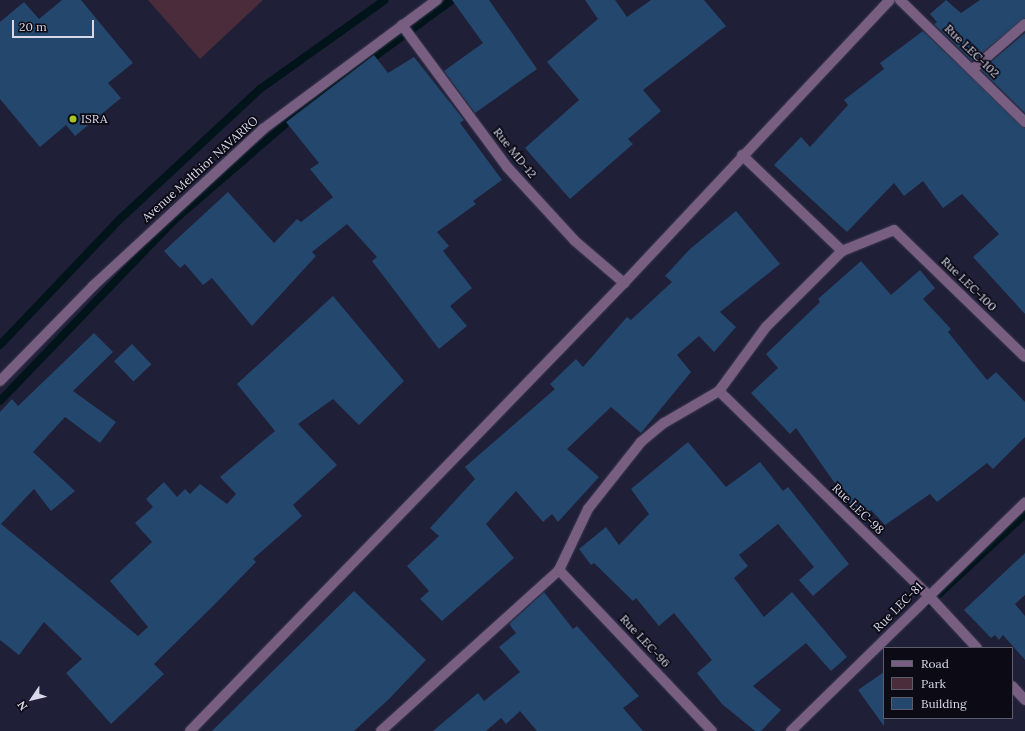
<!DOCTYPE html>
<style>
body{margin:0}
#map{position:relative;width:1025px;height:731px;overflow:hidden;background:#201f38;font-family:Lora,serif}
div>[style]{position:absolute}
.green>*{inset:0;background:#4b2c3b}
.stream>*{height:8px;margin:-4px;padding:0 4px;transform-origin:4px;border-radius:4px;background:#01141a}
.building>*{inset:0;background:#24476d;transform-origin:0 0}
.roads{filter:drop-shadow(0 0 1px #3a3951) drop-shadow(0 0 1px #3a3951)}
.minor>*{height:10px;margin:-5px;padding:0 5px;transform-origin:5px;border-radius:5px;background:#785e81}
.dots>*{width:11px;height:11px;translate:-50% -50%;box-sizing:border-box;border:2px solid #0b0a15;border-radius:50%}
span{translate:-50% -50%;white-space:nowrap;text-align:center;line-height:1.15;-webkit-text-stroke:3.5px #0b0a15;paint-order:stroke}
.street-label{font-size:12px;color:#d8d8e9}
.poi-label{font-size:12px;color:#d8d8e9}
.left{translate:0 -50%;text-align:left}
.legend{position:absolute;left:883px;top:647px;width:130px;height:72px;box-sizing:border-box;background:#0b0a15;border:1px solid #5d5c6a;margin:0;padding:5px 7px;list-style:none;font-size:12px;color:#d8d8e9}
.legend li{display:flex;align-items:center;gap:8px;height:20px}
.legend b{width:20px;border:1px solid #5d5c6a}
.north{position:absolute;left:12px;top:679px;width:40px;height:40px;-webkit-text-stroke:3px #0b0a15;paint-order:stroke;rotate:235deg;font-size:11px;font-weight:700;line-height:16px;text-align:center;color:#d8d8e9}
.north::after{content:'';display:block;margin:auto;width:14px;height:18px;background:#d8d8e9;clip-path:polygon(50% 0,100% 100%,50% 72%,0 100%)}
.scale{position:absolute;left:12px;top:20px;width:82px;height:18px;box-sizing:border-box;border:2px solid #d8d8e9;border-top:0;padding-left:5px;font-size:12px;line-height:14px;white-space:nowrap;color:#d8d8e9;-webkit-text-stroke:3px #0b0a15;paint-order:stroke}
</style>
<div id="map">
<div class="green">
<i style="clip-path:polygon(148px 0,263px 0,200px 59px)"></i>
</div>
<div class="stream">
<i style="left:0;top:345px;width:173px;rotate:-46.4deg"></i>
<i style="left:119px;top:220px;width:192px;rotate:-42.9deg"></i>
<i style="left:260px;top:89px;width:153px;rotate:-35.5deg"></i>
<i style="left:0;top:401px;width:250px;rotate:-46.1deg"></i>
<i style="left:173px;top:221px;width:173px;rotate:-40.8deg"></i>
<i style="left:304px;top:108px;width:183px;rotate:-36.1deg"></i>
<i style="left:929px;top:603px;width:131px;rotate:-42.8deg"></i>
</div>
<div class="building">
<i style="clip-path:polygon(62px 0,81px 0,133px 63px,108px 83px,121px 98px,75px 136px,66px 125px,40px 147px,0 99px,0 22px,24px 2px,39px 19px)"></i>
<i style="clip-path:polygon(452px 0,489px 0,537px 69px,475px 113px,444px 71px,483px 43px)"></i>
<i style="clip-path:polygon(585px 0,615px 0,627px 17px,651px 0,704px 0,726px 26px,643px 90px,661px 111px,628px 139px,633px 144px,570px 199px,525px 148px,579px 100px,547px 62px,598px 19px)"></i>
<i style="clip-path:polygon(946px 0,961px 13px,980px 0,1025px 0,1025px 18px,972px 61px,934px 24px,937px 22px,930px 14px)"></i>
<i style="clip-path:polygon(923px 31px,1025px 128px,1025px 314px,973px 257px,999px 234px,962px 194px,943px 208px,923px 181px,904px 196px,894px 183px,847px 232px,774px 165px,801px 137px,810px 147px,848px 105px,844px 100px,884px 69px,880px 63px)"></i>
<i style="clip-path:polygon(1025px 33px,1025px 113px,981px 70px)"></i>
<i style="clip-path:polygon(374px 55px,388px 73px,414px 57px,464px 120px,460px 123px,502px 180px,473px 201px,476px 204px,437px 232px,449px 246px,443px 251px,472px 288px,450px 306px,467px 326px,439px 349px,372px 261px,377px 257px,347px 224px,312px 252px,316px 256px,252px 326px,212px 278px,203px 285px,185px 264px,180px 268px,164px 251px,228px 192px,274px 243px,297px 219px,301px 222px,333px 197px,310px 169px,319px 163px,286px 122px)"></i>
<i style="clip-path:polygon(736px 211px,780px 264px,720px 312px,736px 327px,714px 352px,699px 336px,677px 355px,691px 372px,641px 433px,611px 407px,567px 449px,599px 477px,558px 522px,552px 514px,543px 522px,516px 491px,486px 524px,514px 558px,442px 621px,420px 599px,429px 591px,407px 566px,439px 536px,430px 528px,475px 479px,465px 467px,555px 389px,550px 384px,576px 359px,583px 367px,627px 317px,631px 320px,672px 282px,665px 276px,690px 249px)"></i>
<i style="clip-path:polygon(861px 261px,891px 295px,920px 270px,935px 288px,923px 299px,951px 329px,948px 332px,987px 380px,996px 372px,1025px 402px,1025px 437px,993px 469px,987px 463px,937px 502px,930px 494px,885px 525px,871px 510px,860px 519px,796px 428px,790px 434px,751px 393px,778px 368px,766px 354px,820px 302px,818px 299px)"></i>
<i style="clip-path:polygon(333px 296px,404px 381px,359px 425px,333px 399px,298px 424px,337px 465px,293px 505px,302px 516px,253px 559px,256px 562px,217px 602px,154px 664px,164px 674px,111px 724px,66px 673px,82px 659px,44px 622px,19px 655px,0 640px,0 412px,12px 399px,18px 406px,94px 333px,113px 352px,73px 391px,116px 422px,100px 443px,65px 417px,33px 452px,75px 491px,51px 511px,34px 489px,1px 524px,138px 636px,148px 627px,110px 581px,152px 542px,135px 523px,153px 507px,146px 499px,164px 482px,177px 497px,185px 489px,190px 494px,200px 484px,227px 504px,236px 494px,220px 477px,275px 431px,237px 384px)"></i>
<i style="left:132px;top:344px;width:28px;height:25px;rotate:46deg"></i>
<i style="clip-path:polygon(688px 442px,726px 487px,760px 462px,783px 491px,788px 487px,849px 564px,813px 596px,799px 580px,814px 567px,778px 524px,739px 555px,748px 566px,734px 578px,764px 617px,792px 592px,847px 657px,831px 671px,806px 643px,753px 686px,781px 710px,761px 731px,755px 731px,722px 704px,697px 673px,712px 660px,674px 613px,659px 626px,636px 598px,633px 601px,594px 563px,591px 565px,579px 549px,606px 527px,619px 545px,649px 514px,631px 489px)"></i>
<i style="clip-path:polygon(1025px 553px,1025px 595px,1015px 604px,1025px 616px,1025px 660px,1003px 635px,999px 640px,995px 635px,991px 638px,964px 610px)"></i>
<i style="clip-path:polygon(354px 591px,426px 660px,389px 699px,354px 731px,212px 731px)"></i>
<i style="clip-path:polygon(544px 592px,573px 629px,577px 626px,639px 696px,623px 708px,643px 731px,537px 731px,520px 711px,506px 724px,501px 718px,486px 731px,433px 731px,478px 693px,484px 701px,520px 672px,499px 647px,516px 633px,509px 624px)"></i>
<i style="clip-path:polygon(884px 672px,884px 726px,858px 690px)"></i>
</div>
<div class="roads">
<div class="minor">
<i style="left:900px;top:0;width:175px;rotate:44.3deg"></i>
<i style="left:402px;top:25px;width:177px;rotate:53.5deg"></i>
<i style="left:507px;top:167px;width:100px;rotate:47.4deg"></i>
<i style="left:575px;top:241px;width:65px;rotate:40.6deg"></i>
<i style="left:972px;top:70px;width:70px;rotate:-41deg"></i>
<i style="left:742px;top:155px;width:139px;rotate:43.8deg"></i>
<i style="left:0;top:381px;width:133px;rotate:-45.6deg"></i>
<i style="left:93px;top:286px;width:231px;rotate:-42.7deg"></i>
<i style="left:263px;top:129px;width:217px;rotate:-36.6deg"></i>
<i style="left:719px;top:391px;width:292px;rotate:44.3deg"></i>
<i style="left:928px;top:595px;width:72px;rotate:47.2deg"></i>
<i style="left:559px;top:570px;width:222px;rotate:46.5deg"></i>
<i style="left:1012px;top:686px;width:19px;rotate:47deg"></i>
<i style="left:190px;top:731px;width:624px;rotate:-45.91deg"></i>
<i style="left:624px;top:283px;width:388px;rotate:-46.8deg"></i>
<i style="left:381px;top:731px;width:240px;rotate:-42.1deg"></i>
<i style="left:559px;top:570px;width:68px;rotate:-64.6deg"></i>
<i style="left:588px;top:509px;width:85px;rotate:-51.7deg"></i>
<i style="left:641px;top:442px;width:30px;rotate:-40deg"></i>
<i style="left:664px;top:423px;width:64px;rotate:-30.2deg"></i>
<i style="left:719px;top:391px;width:79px;rotate:-53.7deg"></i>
<i style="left:766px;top:327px;width:107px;rotate:-45deg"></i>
<i style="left:842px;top:251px;width:56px;rotate:-22deg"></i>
<i style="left:894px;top:230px;width:182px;rotate:44.1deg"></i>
<i style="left:791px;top:731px;width:327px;rotate:-44.3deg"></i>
</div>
</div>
<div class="dots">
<i style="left:73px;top:119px;background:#a7c81f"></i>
</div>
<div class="street-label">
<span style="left:972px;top:51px;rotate:44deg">Rue LEC-102</span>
<span style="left:515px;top:153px;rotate:51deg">Rue MD-12</span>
<span style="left:200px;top:169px;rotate:-42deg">Avenue Melthior NAVARRO</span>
<span style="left:969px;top:284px;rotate:44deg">Rue LEC-100</span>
<span style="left:858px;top:509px;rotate:44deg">Rue LEC-98</span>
<span style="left:898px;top:607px;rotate:-45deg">Rue LEC-81</span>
<span style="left:645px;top:641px;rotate:47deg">Rue LEC-96</span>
</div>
<div class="poi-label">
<span class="left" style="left:81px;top:119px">ISRA</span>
</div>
<ul class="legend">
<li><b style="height:5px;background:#785e81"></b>Road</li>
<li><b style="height:11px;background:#4b2c3b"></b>Park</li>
<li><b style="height:11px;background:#24476d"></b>Building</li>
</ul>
<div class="north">N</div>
<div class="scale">20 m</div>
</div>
